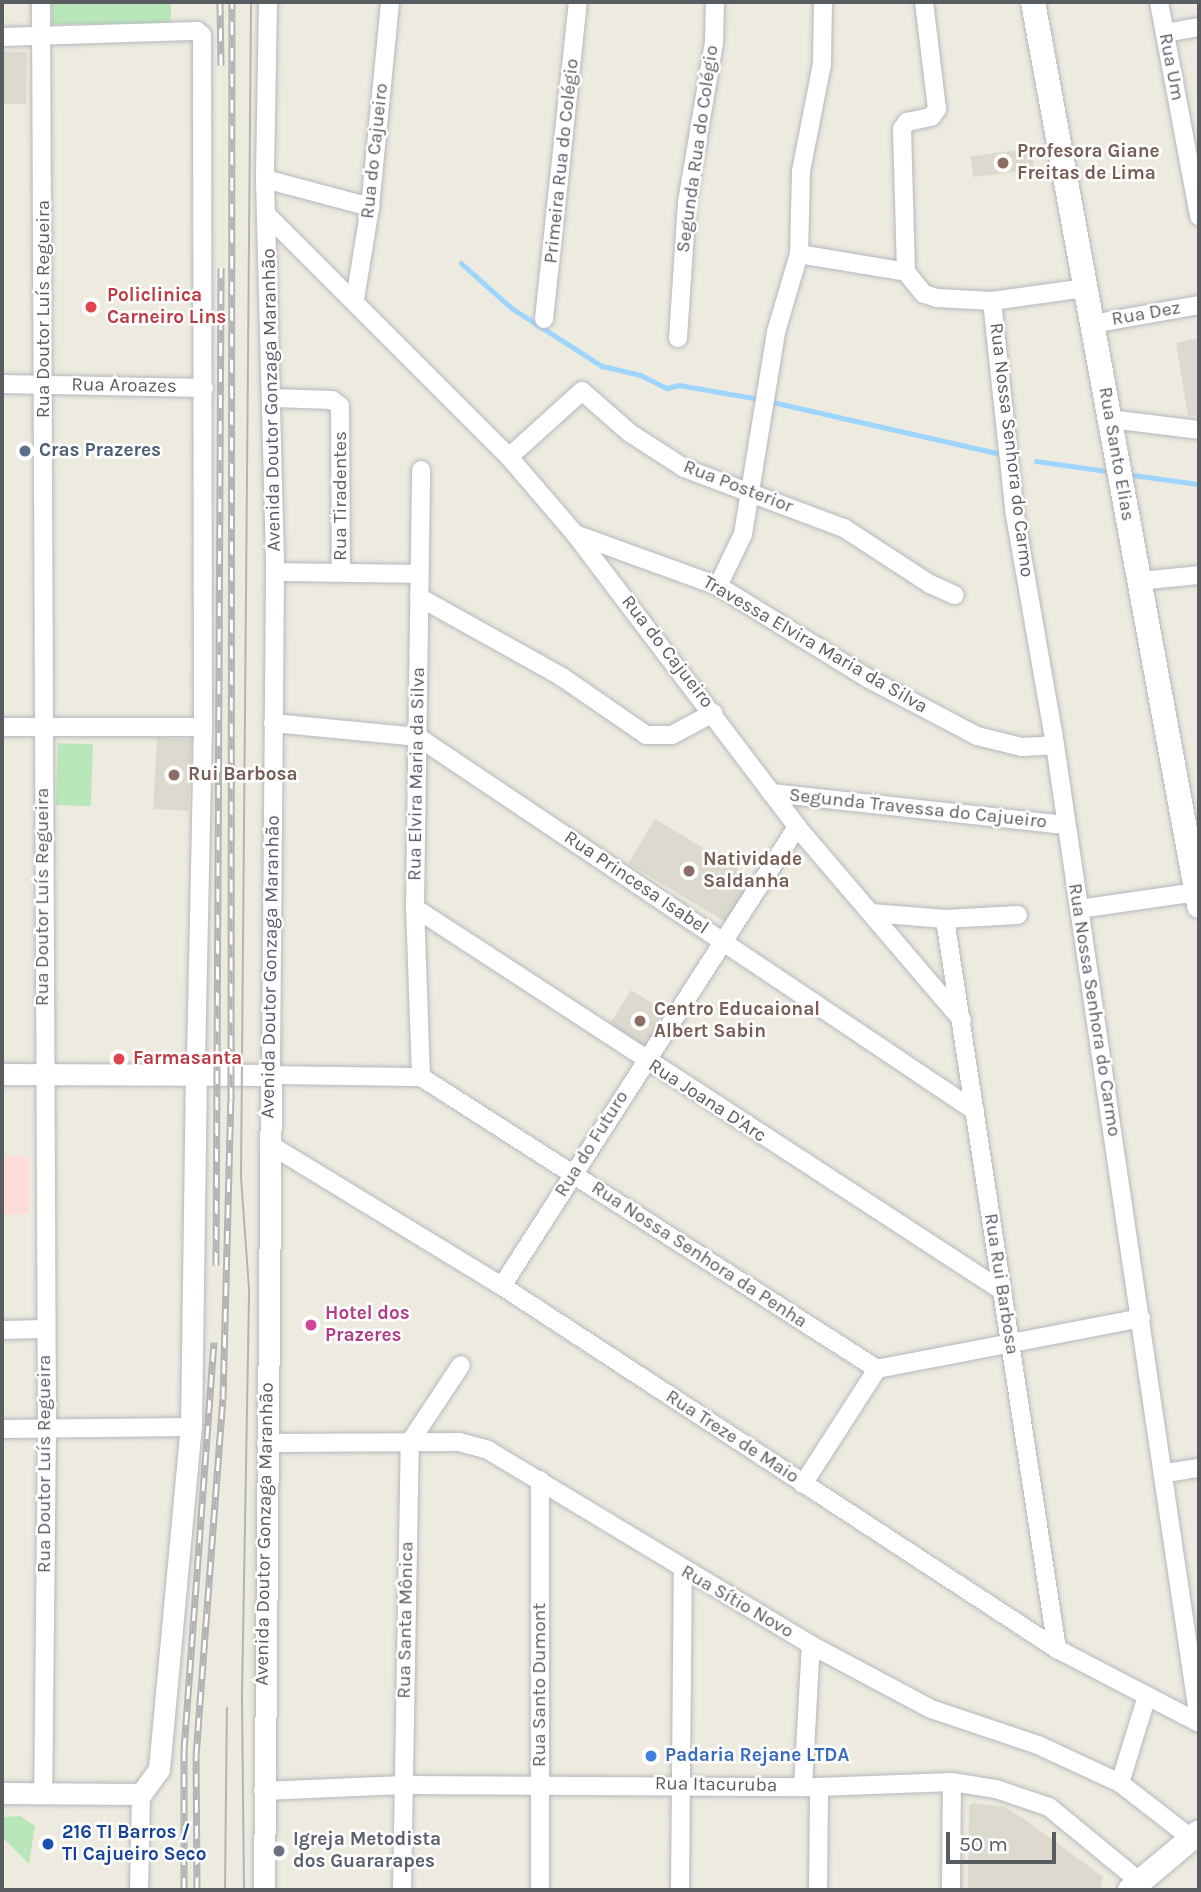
<!DOCTYPE html>
<meta charset="utf-8">
<style>
body{margin:0}
#map{position:relative;width:1201px;height:1892px;overflow:hidden;background:#edeadf;font-family:Karla,sans-serif}
div>[style]{position:absolute}
.education>*{inset:0;background:#dcd9ce;transform-origin:0 0}
.medical>*{inset:0;background:#fddcd9;transform-origin:0 0}
.green>*{inset:0;background:#b9e7b9;transform-origin:0 0}
.stream>*{height:4.5px;margin:-2.25px;padding:0 2.25px;transform-origin:2.25px;border-radius:2.25px;background:#9dd5ff}
.roads{filter:drop-shadow(0 0 2px #b5b8be) drop-shadow(0 0 2px #b5b8be)}
.minor>*{height:18px;margin:-9px;padding:0 9px;transform-origin:9px;border-radius:9px;background:#fff}
.tertiary>*{height:21px;margin:-10.5px;padding:0 10.5px;transform-origin:10.5px;border-radius:10.5px;background:#fff}
.secondary>*{height:24px;margin:-12px;padding:0 12px;transform-origin:12px;border-radius:12px;background:#fff}
.tram>*{height:2px;margin:-1px;padding:0 1px;transform-origin:1px;border-radius:1px;background:#b2b3b3}
.rail>*{height:7px;margin-top:-3.5px;transform-origin:0;background:repeating-linear-gradient(90deg,#fff 0 13px,#b2b3b3 0 26px);box-sizing:border-box;border-block:2px solid #b2b3b3}
.dots>*{width:19px;height:19px;translate:-50% -50%;box-sizing:border-box;border:4px solid #fff;border-radius:50%}
span{translate:-50% -50%;white-space:nowrap;text-align:center;line-height:1.15;-webkit-text-stroke:5px #fff;paint-order:stroke}
.street-label{font-size:19px;color:#585d62}
.education-label{font-size:19px;color:#785e54;font-weight:700}
.left{translate:0 -50%;text-align:left}
.health-label{font-size:19px;color:#be3a42;font-weight:700}
.service-label{font-size:19px;color:#4e5e75;font-weight:700}
.hotel-label{font-size:19px;color:#b23c85;font-weight:700}
.shop-label{font-size:19px;color:#366cbe;font-weight:700}
.transit-label{font-size:19px;color:#164399;font-weight:700}
.worship-label{font-size:19px;color:#5b616d;font-weight:700}
.frame{position:absolute;inset:0;border:4px solid #585d62;pointer-events:none}
.scale{position:absolute;left:946px;top:1832px;width:110px;height:32px;box-sizing:border-box;border:4px solid #585d62;border-top:0;padding-left:9px;font-size:21px;line-height:24px;white-space:nowrap;color:#585d62;-webkit-text-stroke:5px #fff;paint-order:stroke}
</style>
<div id="map">
<div class="education">
<i style="left:27px;top:52px;width:52px;height:25px;rotate:91deg"></i>
<i style="left:1031px;top:148px;width:21px;height:61px;rotate:82deg"></i>
<i style="clip-path:polygon(1199px 338px,1199px 416px,1188px 416px,1176px 343px)"></i>
<i style="left:157px;top:738px;width:35px;height:71px;rotate:3deg"></i>
<i style="left:655px;top:819px;width:114px;height:52px;rotate:31deg"></i>
<i style="left:631px;top:990px;width:49px;height:43px;rotate:32deg"></i>
<i style="clip-path:polygon(973px 1803px,1005px 1807px,1030px 1823px,1103px 1877px,1100px 1890px,968px 1890px,969px 1805px)"></i>
</div>
<div class="medical">
<i style="left:2px;top:1156px;width:27px;height:58px"></i>
</div>
<div class="green">
<i style="left:52px;top:2px;width:119px;height:22px"></i>
<i style="left:58px;top:743px;width:35px;height:62px;rotate:2deg"></i>
<i style="clip-path:polygon(20px 1816px,35px 1826px,29px 1864px,2px 1837px,2px 1817px)"></i>
</div>
<div class="stream">
<i style="left:461px;top:263px;width:69px;rotate:41.5deg"></i>
<i style="left:513px;top:309px;width:106px;rotate:32.6deg"></i>
<i style="left:602px;top:366px;width:40px;rotate:13deg"></i>
<i style="left:641px;top:375px;width:29px;rotate:27deg"></i>
<i style="left:667px;top:388px;width:12px;rotate:-14deg"></i>
<i style="left:679px;top:385px;width:81px;rotate:9.9deg"></i>
<i style="left:768px;top:401px;width:243px;rotate:12.8deg"></i>
<i style="left:1036px;top:461px;width:71px;rotate:8.1deg"></i>
<i style="left:1133px;top:475px;width:67px;rotate:7.8deg"></i>
</div>
<div class="roads">
<div class="minor">
<i style="left:41px;top:2px;width:1426px;rotate:89.76deg"></i>
<i style="left:47px;top:1428px;width:365px;rotate:90.6deg"></i>
<i style="left:268px;top:2px;width:177px;rotate:91deg"></i>
<i style="left:265px;top:179px;width:393px;rotate:88.5deg"></i>
<i style="left:275px;top:572px;width:503px;rotate:90.46deg"></i>
<i style="left:271px;top:1075px;width:150px;rotate:0.8deg"></i>
<i style="left:421px;top:1077px;width:541px;rotate:32.63deg"></i>
<i style="left:877px;top:1369px;width:269px;rotate:-10.9deg"></i>
<i style="left:1159px;top:2px;width:218px;rotate:79.4deg"></i>
<i style="left:1165px;top:33px;width:35px;rotate:-10deg"></i>
<i style="left:2px;top:37px;width:195px;rotate:-1.8deg"></i>
<i style="left:197px;top:31px;width:6px;rotate:39deg"></i>
<i style="left:202px;top:35px;width:692px;rotate:89.92deg"></i>
<i style="left:203px;top:727px;width:347px;rotate:91.2deg"></i>
<i style="left:265px;top:179px;width:109px;rotate:14.9deg"></i>
<i style="left:268px;top:216px;width:341px;rotate:45deg"></i>
<i style="left:509px;top:457px;width:101px;rotate:49.4deg"></i>
<i style="left:575px;top:534px;width:368px;rotate:52.8deg"></i>
<i style="left:797px;top:827px;width:254px;rotate:49.5deg"></i>
<i style="left:799px;top:254px;width:109px;rotate:9.5deg"></i>
<i style="left:906px;top:272px;width:28px;rotate:51deg"></i>
<i style="left:924px;top:294px;width:14px;rotate:17deg"></i>
<i style="left:937px;top:298px;width:55px;rotate:3.1deg"></i>
<i style="left:992px;top:301px;width:95px;rotate:-7.9deg"></i>
<i style="left:906px;top:272px;width:143px;rotate:-91.6deg"></i>
<i style="left:902px;top:129px;width:9px;rotate:-54deg"></i>
<i style="left:907px;top:122px;width:25px;rotate:-12deg"></i>
<i style="left:931px;top:117px;width:10px;rotate:-53deg"></i>
<i style="left:937px;top:109px;width:108px;rotate:-96.9deg"></i>
<i style="left:355px;top:299px;width:93px;rotate:-80.7deg"></i>
<i style="left:370px;top:207px;width:206px;rotate:-84.4deg"></i>
<i style="left:992px;top:301px;width:215px;rotate:83.9deg"></i>
<i style="left:1015px;top:515px;width:233px;rotate:80.1deg"></i>
<i style="left:1055px;top:745px;width:986px;rotate:81.6deg"></i>
<i style="left:544px;top:319px;width:319px;rotate:-83.9deg"></i>
<i style="left:1092px;top:324px;width:109px;rotate:-10.1deg"></i>
<i style="left:678px;top:338px;width:136px;rotate:-86.2deg"></i>
<i style="left:687px;top:202px;width:162px;rotate:-80.4deg"></i>
<i style="left:714px;top:42px;width:40px;rotate:-88.6deg"></i>
<i style="left:2px;top:384px;width:202px;rotate:1.1deg"></i>
<i style="left:273px;top:398px;width:59px;rotate:1.9deg"></i>
<i style="left:332px;top:400px;width:10px;rotate:37deg"></i>
<i style="left:340px;top:406px;width:166px;rotate:89.7deg"></i>
<i style="left:1110px;top:419px;width:90px;rotate:7deg"></i>
<i style="left:509px;top:457px;width:98px;rotate:-42.1deg"></i>
<i style="left:582px;top:391px;width:64px;rotate:41.2deg"></i>
<i style="left:630px;top:433px;width:64px;rotate:32.9deg"></i>
<i style="left:684px;top:468px;width:171px;rotate:20.6deg"></i>
<i style="left:844px;top:528px;width:103px;rotate:33.1deg"></i>
<i style="left:930px;top:584px;width:27px;rotate:24deg"></i>
<i style="left:575px;top:534px;width:152px;rotate:20deg"></i>
<i style="left:718px;top:586px;width:177px;rotate:31.6deg"></i>
<i style="left:869px;top:679px;width:122px;rotate:27.8deg"></i>
<i style="left:977px;top:736px;width:46px;rotate:13.7deg"></i>
<i style="left:1022px;top:747px;width:33px;rotate:-3deg"></i>
<i style="left:275px;top:572px;width:143px;rotate:0.8deg"></i>
<i style="left:1140px;top:581px;width:59px;rotate:-5.8deg"></i>
<i style="left:718px;top:586px;width:58px;rotate:-64.3deg"></i>
<i style="left:743px;top:534px;width:205px;rotate:-80.7deg"></i>
<i style="left:776px;top:332px;width:81px;rotate:-73.6deg"></i>
<i style="left:799px;top:254px;width:83px;rotate:-88.6deg"></i>
<i style="left:801px;top:171px;width:109px;rotate:-78.9deg"></i>
<i style="left:822px;top:64px;width:62px;rotate:-89.1deg"></i>
<i style="left:419px;top:597px;width:164px;rotate:29.2deg"></i>
<i style="left:562px;top:677px;width:102px;rotate:34.6deg"></i>
<i style="left:646px;top:735px;width:26px"></i>
<i style="left:672px;top:735px;width:47px;rotate:-28.2deg"></i>
<i style="left:273px;top:723px;width:146px;rotate:5.5deg"></i>
<i style="left:418px;top:737px;width:671px;rotate:33.88deg"></i>
<i style="left:2px;top:727px;width:201px"></i>
<i style="left:771px;top:793px;width:296px;rotate:6.2deg"></i>
<i style="left:415px;top:908px;width:700px;rotate:33.1deg"></i>
<i style="left:1079px;top:909px;width:119px;rotate:-8.2deg"></i>
<i style="left:871px;top:913px;width:74px;rotate:4.6deg"></i>
<i style="left:945px;top:919px;width:73px;rotate:-3.1deg"></i>
<i style="left:945px;top:919px;width:739px;rotate:81.28deg"></i>
<i style="left:421px;top:1077px;width:169px;rotate:-92deg"></i>
<i style="left:415px;top:908px;width:438px;rotate:-89.2deg"></i>
<i style="left:269px;top:1144px;width:273px;rotate:31.4deg"></i>
<i style="left:502px;top:1286px;width:663px;rotate:33.19deg"></i>
<i style="left:1057px;top:1649px;width:160px;rotate:27.5deg"></i>
<i style="left:502px;top:1286px;width:546px;rotate:-57.27deg"></i>
<i style="left:2px;top:1330px;width:44px;rotate:-1.3deg"></i>
<i style="left:2px;top:1429px;width:189px;rotate:-0.6deg"></i>
<i style="left:266px;top:1443px;width:193px;rotate:-0.3deg"></i>
<i style="left:459px;top:1442px;width:30px;rotate:15deg"></i>
<i style="left:488px;top:1450px;width:377px;rotate:31.1deg"></i>
<i style="left:811px;top:1645px;width:136px;rotate:28.1deg"></i>
<i style="left:931px;top:1709px;width:113px;rotate:18.6deg"></i>
<i style="left:1038px;top:1745px;width:90px;rotate:24.9deg"></i>
<i style="left:1120px;top:1783px;width:90px;rotate:37.8deg"></i>
<i style="left:1166px;top:1473px;width:33px;rotate:-9deg"></i>
<i style="left:803px;top:1484px;width:137px;rotate:-57.2deg"></i>
<i style="left:1120px;top:1783px;width:91px;rotate:-72.8deg"></i>
<i style="left:803px;top:1786px;width:141px;rotate:-86.8deg"></i>
<i style="left:263px;top:1791px;width:140px;rotate:-2.5deg"></i>
<i style="left:403px;top:1785px;width:416px;rotate:0.3deg"></i>
<i style="left:819px;top:1787px;width:133px;rotate:-2.2deg"></i>
<i style="left:952px;top:1782px;width:45px;rotate:9deg"></i>
<i style="left:996px;top:1789px;width:56px;rotate:18.8deg"></i>
<i style="left:1049px;top:1807px;width:115px;rotate:39.4deg"></i>
<i style="left:139px;top:1890px;width:96px;rotate:-88.8deg"></i>
<i style="left:402px;top:1890px;width:448px;rotate:-89deg"></i>
<i style="left:410px;top:1442px;width:92px;rotate:-56.5deg"></i>
<i style="left:540px;top:1890px;width:410px;rotate:-90deg"></i>
<i style="left:680px;top:1890px;width:318px;rotate:-89.5deg"></i>
<i style="left:818px;top:1890px;width:103px;rotate:-89.4deg"></i>
<i style="left:951px;top:1890px;width:108px;rotate:-89.5deg"></i>
</div>
<div class="tertiary">
<i style="left:2px;top:1074px;width:269px;rotate:0.2deg"></i>
<i style="left:271px;top:1075px;width:815px;rotate:90.49deg"></i>
<i style="left:2px;top:1793px;width:139px;rotate:0.4deg"></i>
<i style="left:141px;top:1794px;width:31px;rotate:-54deg"></i>
<i style="left:159px;top:1769px;width:343px;rotate:-84.7deg"></i>
<i style="left:191px;top:1427px;width:353px;rotate:-89.2deg"></i>
</div>
<div class="secondary">
<i style="left:1033px;top:2px;width:919px;rotate:79.59deg"></i>
<i style="left:1130px;top:1890px;width:90px;rotate:-40deg"></i>
</div>
</div>
<div class="tram">
<i style="left:225px;top:1890px;width:182px;rotate:-89.4deg"></i>
<i style="left:244px;top:1890px;width:194px;rotate:-90.6deg"></i>
<i style="left:242px;top:1696px;width:407px;rotate:-89deg"></i>
<i style="left:249px;top:1289px;width:112px;rotate:-94.1deg"></i>
<i style="left:241px;top:1177px;width:1175px;rotate:-89.51deg"></i>
</div>
<div class="rail">
<i style="left:220px;top:2px;width:63px;rotate:89.1deg"></i>
<i style="left:216px;top:1265px;width:997px;rotate:-89.71deg"></i>
<i style="left:184px;top:1890px;width:140px;rotate:-90deg"></i>
<i style="left:184px;top:1750px;width:409px;rotate:-85.8deg"></i>
<i style="left:197px;top:1890px;width:134px;rotate:-90.4deg"></i>
<i style="left:196px;top:1756px;width:358px;rotate:-85.7deg"></i>
<i style="left:223px;top:1399px;width:299px;rotate:-88.5deg"></i>
<i style="left:231px;top:1100px;width:1098px;rotate:-89.95deg"></i>
</div>
<div class="dots">
<i style="left:1003px;top:163px;background:#8d6e63"></i>
<i style="left:91px;top:307px;background:#e0444e"></i>
<i style="left:25px;top:451px;background:#5c6f8a"></i>
<i style="left:174px;top:775px;background:#8d6e63"></i>
<i style="left:689px;top:871px;background:#8d6e63"></i>
<i style="left:640px;top:1021px;background:#8d6e63"></i>
<i style="left:119px;top:1059px;background:#e0444e"></i>
<i style="left:311px;top:1325px;background:#d1479c"></i>
<i style="left:651px;top:1756px;background:#3f7fe0"></i>
<i style="left:48px;top:1844px;background:#1a4fb4"></i>
<i style="left:279px;top:1851px;background:#6b7280"></i>
</div>
<div class="street-label">
<span style="left:1171px;top:67px;rotate:79deg">Rua Um</span>
<span style="left:698px;top:149px;rotate:-82deg">Segunda Rua do Colégio</span>
<span style="left:375px;top:151px;rotate:-84deg">Rua do Cajueiro</span>
<span style="left:562px;top:161px;rotate:-84deg">Primeira Rua do Colégio</span>
<span style="left:44px;top:309px;rotate:-90deg">Rua Doutor Luís Regueira</span>
<span style="left:1146px;top:314px;rotate:-10deg">Rua Dez</span>
<span style="left:124px;top:386px;rotate:1deg">Rua Aroazes</span>
<span style="left:272px;top:400px;rotate:-91deg">Avenida Doutor Gonzaga Maranhão</span>
<span style="left:1011px;top:450px;rotate:83deg">Rua Nossa Senhora do Carmo</span>
<span style="left:1116px;top:454px;rotate:80deg">Rua Santo Elias</span>
<span style="left:738px;top:487px;rotate:21deg">Rua Posterior</span>
<span style="left:341px;top:496px;rotate:-90deg">Rua Tiradentes</span>
<span style="left:815px;top:645px;rotate:30deg">Travessa Elvira Maria da Silva</span>
<span style="left:667px;top:652px;rotate:52deg">Rua do Cajueiro</span>
<span style="left:417px;top:774px;rotate:-89deg">Rua Elvira Maria da Silva</span>
<span style="left:918px;top:809px;rotate:6deg">Segunda Travessa do Cajueiro</span>
<span style="left:636px;top:883px;rotate:34deg">Rua Princesa Isabel</span>
<span style="left:43px;top:897px;rotate:-90deg">Rua Doutor Luís Regueira</span>
<span style="left:271px;top:967px;rotate:-89deg">Avenida Doutor Gonzaga Maranhão</span>
<span style="left:1094px;top:1010px;rotate:81deg">Rua Nossa Senhora do Carmo</span>
<span style="left:707px;top:1101px;rotate:33deg">Rua Joana D'Arc</span>
<span style="left:592px;top:1144px;rotate:-58deg">Rua do Futuro</span>
<span style="left:699px;top:1255px;rotate:33deg">Rua Nossa Senhora da Penha</span>
<span style="left:1001px;top:1284px;rotate:81deg">Rua Rui Barbosa</span>
<span style="left:732px;top:1437px;rotate:33deg">Rua Treze de Maio</span>
<span style="left:45px;top:1464px;rotate:-90deg">Rua Doutor Luís Regueira</span>
<span style="left:265px;top:1534px;rotate:-89deg">Avenida Doutor Gonzaga Maranhão</span>
<span style="left:737px;top:1602px;rotate:30deg">Rua Sítio Novo</span>
<span style="left:406px;top:1620px;rotate:-89deg">Rua Santa Mônica</span>
<span style="left:540px;top:1685px;rotate:-90deg">Rua Santo Dumont</span>
<span style="left:716px;top:1785px;rotate:1deg">Rua Itacuruba</span>
</div>
<div class="education-label">
<span class="left" style="left:1017px;top:163px">Profesora Giane<br>Freitas de Lima</span>
<span class="left" style="left:188px;top:775px">Rui Barbosa</span>
<span class="left" style="left:703px;top:871px">Natividade<br>Saldanha</span>
<span class="left" style="left:654px;top:1021px">Centro Educaional<br>Albert Sabin</span>
</div>
<div class="health-label">
<span class="left" style="left:107px;top:307px">Policlinica<br>Carneiro Lins</span>
<span class="left" style="left:133px;top:1059px">Farmasanta</span>
</div>
<div class="service-label">
<span class="left" style="left:39px;top:451px">Cras Prazeres</span>
</div>
<div class="hotel-label">
<span class="left" style="left:325px;top:1325px">Hotel dos<br>Prazeres</span>
</div>
<div class="shop-label">
<span class="left" style="left:665px;top:1756px">Padaria Rejane LTDA</span>
</div>
<div class="transit-label">
<span class="left" style="left:62px;top:1844px">216 TI Barros /<br>TI Cajueiro Seco</span>
</div>
<div class="worship-label">
<span class="left" style="left:293px;top:1851px">Igreja Metodista<br>dos Guararapes</span>
</div>
<div class="frame"></div>
<div class="scale">50 m</div>
</div>
